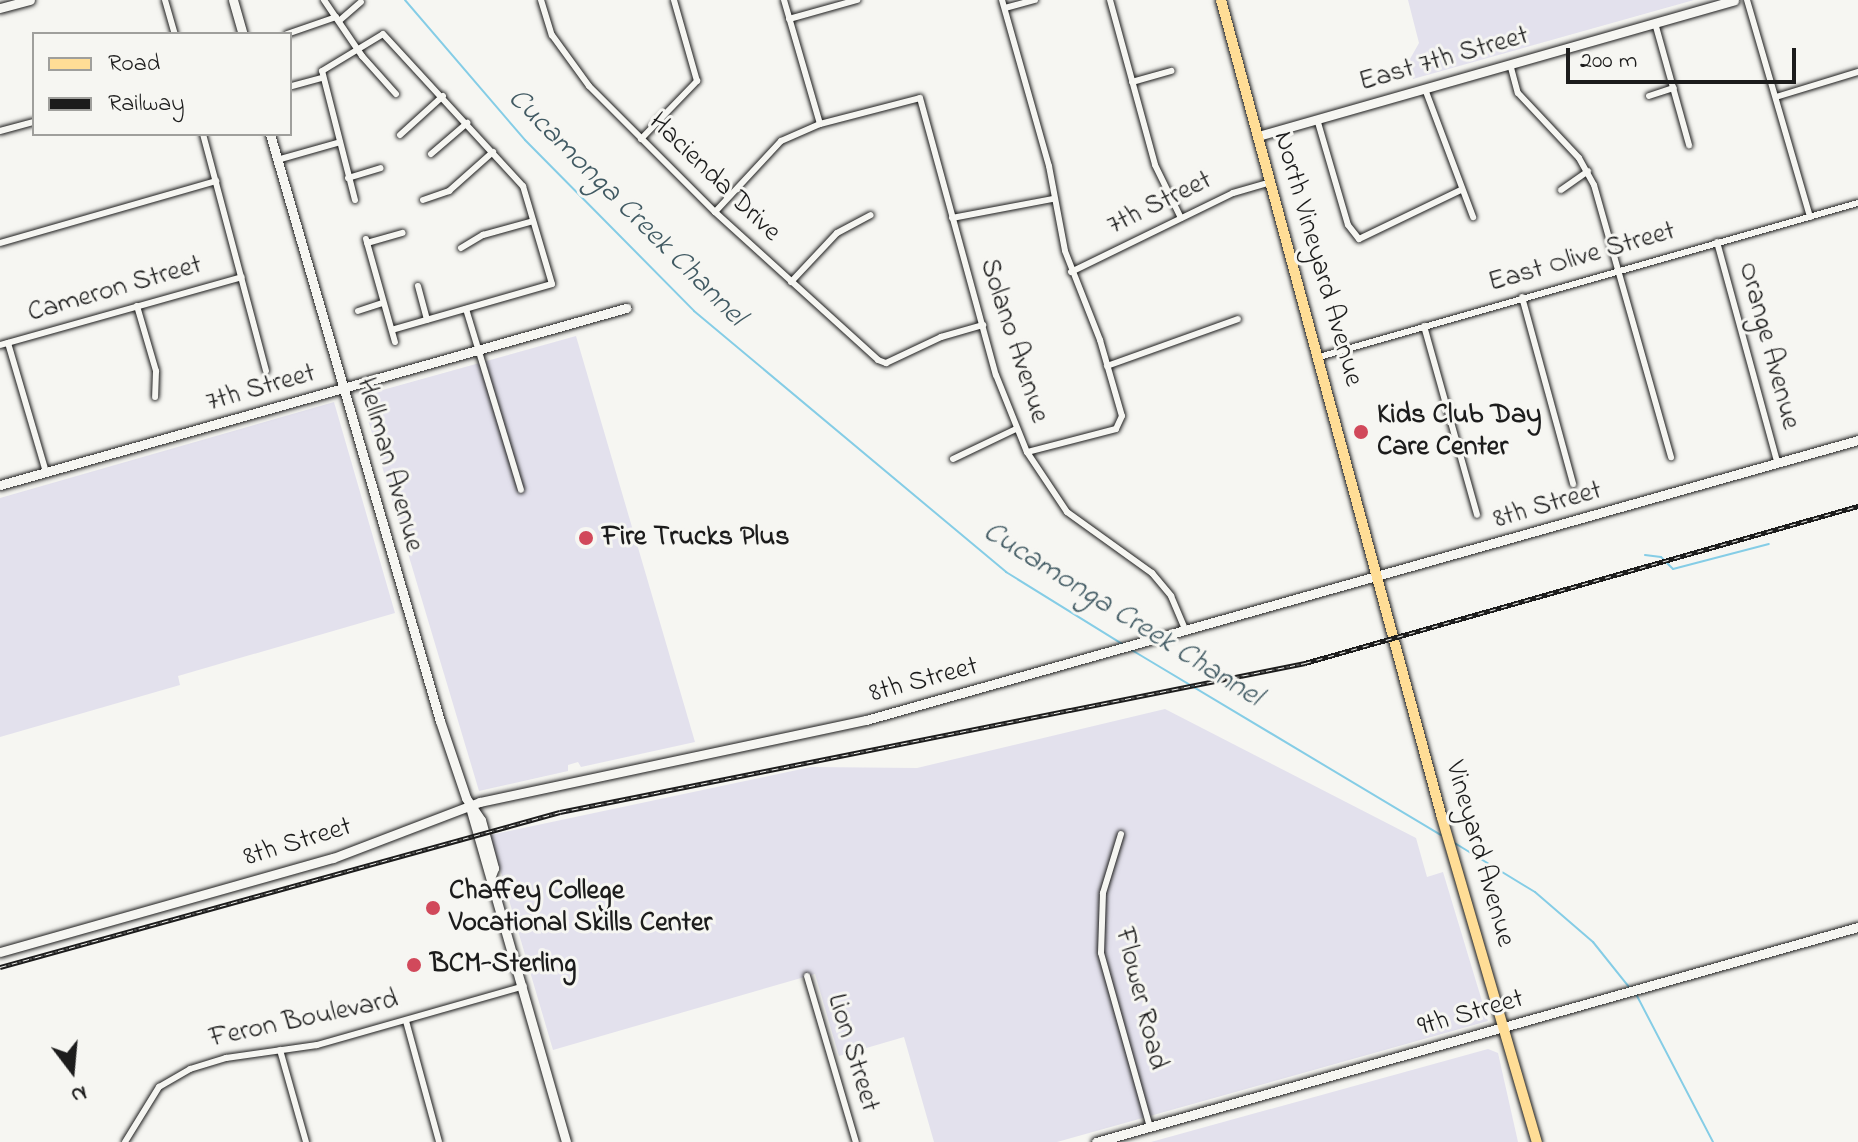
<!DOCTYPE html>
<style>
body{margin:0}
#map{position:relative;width:1858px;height:1142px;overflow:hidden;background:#f6f6f2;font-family:"Indie Flower",sans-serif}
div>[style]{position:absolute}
.built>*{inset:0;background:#e3e1ed}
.stream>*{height:2px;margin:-1px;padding:0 1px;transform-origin:1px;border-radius:1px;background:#85cde6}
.roads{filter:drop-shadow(0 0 2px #1c1c1c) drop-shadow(0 0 2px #1c1c1c)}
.street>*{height:6px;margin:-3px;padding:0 3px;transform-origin:3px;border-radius:3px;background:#f6f6f2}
.secondary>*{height:9px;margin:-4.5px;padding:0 4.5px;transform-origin:4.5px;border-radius:4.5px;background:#f6f6f2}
.primary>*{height:10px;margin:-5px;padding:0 5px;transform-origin:5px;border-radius:5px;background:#ffdd96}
.rail>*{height:5px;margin-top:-2.5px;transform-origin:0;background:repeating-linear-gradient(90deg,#f6f6f2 0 6px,#1c1c1c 0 12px);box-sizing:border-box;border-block:2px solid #1c1c1c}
.dots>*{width:22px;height:22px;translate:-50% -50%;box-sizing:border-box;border:4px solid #f6f6f2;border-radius:50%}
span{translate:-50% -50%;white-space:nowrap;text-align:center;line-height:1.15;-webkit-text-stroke:6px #f6f6f2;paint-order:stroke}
.street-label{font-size:28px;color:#1c1c1c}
.poi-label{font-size:28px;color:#1c1c1c;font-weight:700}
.left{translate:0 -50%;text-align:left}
.water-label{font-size:30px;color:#415a63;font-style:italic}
.legend{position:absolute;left:32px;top:32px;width:260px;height:104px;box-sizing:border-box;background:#f6f6f2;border:2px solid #9f9f9c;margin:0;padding:10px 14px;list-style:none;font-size:24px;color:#1c1c1c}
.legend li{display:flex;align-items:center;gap:16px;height:40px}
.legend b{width:40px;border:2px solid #9f9f9c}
.north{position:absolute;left:32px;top:1030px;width:80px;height:80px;-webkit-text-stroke:6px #f6f6f2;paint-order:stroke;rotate:164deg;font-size:22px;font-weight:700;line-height:32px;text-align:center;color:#1c1c1c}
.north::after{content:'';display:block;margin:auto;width:28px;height:36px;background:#1c1c1c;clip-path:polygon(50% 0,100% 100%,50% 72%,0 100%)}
.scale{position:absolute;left:1566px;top:48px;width:230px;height:36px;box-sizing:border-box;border:4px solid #1c1c1c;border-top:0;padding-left:10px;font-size:24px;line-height:28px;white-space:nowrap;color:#1c1c1c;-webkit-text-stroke:6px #f6f6f2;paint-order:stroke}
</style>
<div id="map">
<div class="built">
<i style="clip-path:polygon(1408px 0,1694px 0,1413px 79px,1410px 59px,1419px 43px)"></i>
<i style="clip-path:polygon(576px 336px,695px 742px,581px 767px,578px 762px,568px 765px,568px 771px,479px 791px,361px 396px)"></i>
<i style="clip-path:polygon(334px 402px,395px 613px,178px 676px,180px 685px,0 737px,0 498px)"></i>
<i style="clip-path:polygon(1165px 709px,1416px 838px,1427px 877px,1443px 872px,1488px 1021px,1057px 1142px,934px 1142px,904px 1037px,839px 1056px,815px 974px,553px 1050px,490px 835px,811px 767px,917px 768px)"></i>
<i style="clip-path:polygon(1488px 1049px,1498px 1053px,1518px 1142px,1151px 1142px)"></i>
</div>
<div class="stream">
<i style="left:405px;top:0;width:184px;rotate:49.4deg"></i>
<i style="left:525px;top:140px;width:240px;rotate:45.3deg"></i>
<i style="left:694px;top:311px;width:407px;rotate:39.9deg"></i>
<i style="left:1006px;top:572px;width:137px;rotate:31.8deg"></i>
<i style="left:1645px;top:555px;width:16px;rotate:7deg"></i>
<i style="left:1661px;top:557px;width:17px;rotate:45deg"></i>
<i style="left:1673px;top:569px;width:99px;rotate:-14.6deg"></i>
<i style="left:1130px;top:649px;width:362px;rotate:30.9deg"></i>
<i style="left:1453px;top:842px;width:96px;rotate:31.4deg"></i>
<i style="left:1535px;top:892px;width:77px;rotate:40.8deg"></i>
<i style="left:1593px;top:942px;width:58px;rotate:51.3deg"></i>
<i style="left:1636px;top:994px;width:167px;rotate:62.5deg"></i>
</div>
<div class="roads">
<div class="street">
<i style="left:165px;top:0;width:35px;rotate:74deg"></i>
<i style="left:324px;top:0;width:68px;rotate:55.8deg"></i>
<i style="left:362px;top:56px;width:51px;rotate:48.2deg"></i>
<i style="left:541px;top:0;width:37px;rotate:73deg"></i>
<i style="left:552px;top:35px;width:63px;rotate:54deg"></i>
<i style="left:589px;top:86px;width:178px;rotate:45deg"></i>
<i style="left:715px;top:212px;width:220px;rotate:42.2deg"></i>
<i style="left:878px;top:360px;width:9px;rotate:21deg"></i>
<i style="left:886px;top:363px;width:61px;rotate:-25.3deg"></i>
<i style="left:941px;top:337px;width:44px;rotate:-15.9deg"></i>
<i style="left:784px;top:0;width:129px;rotate:73.8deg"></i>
<i style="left:1002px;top:0;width:173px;rotate:74.2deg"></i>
<i style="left:1049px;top:166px;width:86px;rotate:79.3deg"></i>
<i style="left:1065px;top:251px;width:96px;rotate:68.5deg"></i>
<i style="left:1100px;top:340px;width:79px;rotate:73.9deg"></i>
<i style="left:1122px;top:416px;width:14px;rotate:115deg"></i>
<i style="left:1116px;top:429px;width:92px;rotate:165.5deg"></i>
<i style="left:1110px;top:0;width:171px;rotate:74.7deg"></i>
<i style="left:1155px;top:165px;width:59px;rotate:63.9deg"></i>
<i style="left:1747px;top:0;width:226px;rotate:73.8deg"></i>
<i style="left:1005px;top:8px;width:31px;rotate:-15deg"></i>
<i style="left:789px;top:19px;width:71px;rotate:-15.6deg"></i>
<i style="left:339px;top:21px;width:29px;rotate:-41deg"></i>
<i style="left:1655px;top:23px;width:127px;rotate:74.4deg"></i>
<i style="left:287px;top:34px;width:52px;rotate:-19.1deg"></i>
<i style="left:1510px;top:64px;width:30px;rotate:75deg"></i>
<i style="left:1518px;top:93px;width:89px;rotate:46.8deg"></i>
<i style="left:1579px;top:158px;width:31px;rotate:61deg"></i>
<i style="left:1594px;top:185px;width:283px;rotate:74.2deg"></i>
<i style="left:1132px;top:82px;width:41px;rotate:-15.8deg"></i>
<i style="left:292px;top:86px;width:31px;rotate:-15deg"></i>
<i style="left:1425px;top:89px;width:137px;rotate:69.4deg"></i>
<i style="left:1649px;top:96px;width:26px;rotate:-18deg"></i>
<i style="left:1776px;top:97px;width:86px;rotate:-17deg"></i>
<i style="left:1317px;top:119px;width:110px;rotate:73.7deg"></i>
<i style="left:1348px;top:225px;width:18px;rotate:52deg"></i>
<i style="left:1359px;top:239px;width:113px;rotate:-25.7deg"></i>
<i style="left:0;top:131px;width:35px;rotate:-15deg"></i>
<i style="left:203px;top:134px;width:245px;rotate:75.1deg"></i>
<i style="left:400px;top:135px;width:58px;rotate:-42.2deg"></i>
<i style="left:641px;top:139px;width:81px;rotate:-46deg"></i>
<i style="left:697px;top:81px;width:84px;rotate:-105.9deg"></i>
<i style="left:431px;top:154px;width:48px;rotate:-40.7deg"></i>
<i style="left:277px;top:160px;width:62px;rotate:-15.8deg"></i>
<i style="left:348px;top:178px;width:34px;rotate:-17deg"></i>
<i style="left:1561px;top:190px;width:33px;rotate:-35deg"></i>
<i style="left:355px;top:200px;width:133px;rotate:-104.3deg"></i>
<i style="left:322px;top:71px;width:71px;rotate:-31.2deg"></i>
<i style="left:383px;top:34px;width:207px;rotate:47.4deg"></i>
<i style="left:523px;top:186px;width:102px;rotate:73.5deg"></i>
<i style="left:552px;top:284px;width:166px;rotate:164deg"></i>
<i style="left:423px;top:200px;width:28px;rotate:-19deg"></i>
<i style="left:449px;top:191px;width:59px;rotate:-41.6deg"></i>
<i style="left:715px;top:212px;width:97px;rotate:-47.1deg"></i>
<i style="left:781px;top:141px;width:43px;rotate:-23.6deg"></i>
<i style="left:820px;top:124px;width:103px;rotate:-14.6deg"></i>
<i style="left:920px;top:98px;width:287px;rotate:74.7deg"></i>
<i style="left:996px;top:375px;width:83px;rotate:68.1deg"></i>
<i style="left:1027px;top:452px;width:72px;rotate:56.3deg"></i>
<i style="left:1067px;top:512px;width:105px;rotate:35.7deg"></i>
<i style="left:1152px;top:573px;width:30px;rotate:50deg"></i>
<i style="left:1171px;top:596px;width:38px;rotate:67deg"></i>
<i style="left:952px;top:218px;width:103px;rotate:-10.7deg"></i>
<i style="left:366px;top:239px;width:107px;rotate:74.3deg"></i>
<i style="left:1717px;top:242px;width:228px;rotate:74.7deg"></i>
<i style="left:0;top:243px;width:225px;rotate:-16deg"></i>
<i style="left:367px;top:243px;width:37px;rotate:-16deg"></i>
<i style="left:461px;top:248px;width:26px;rotate:-31deg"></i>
<i style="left:483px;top:235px;width:52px;rotate:-15.6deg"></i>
<i style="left:1071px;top:272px;width:180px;rotate:-26deg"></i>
<i style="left:1233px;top:193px;width:40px;rotate:-16deg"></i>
<i style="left:791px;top:282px;width:67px;rotate:-46.8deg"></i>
<i style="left:837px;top:233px;width:38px;rotate:-28deg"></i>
<i style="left:418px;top:286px;width:35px;rotate:75deg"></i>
<i style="left:1522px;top:297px;width:194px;rotate:74.7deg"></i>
<i style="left:137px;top:306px;width:68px;rotate:73.7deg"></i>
<i style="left:156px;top:371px;width:26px;rotate:92deg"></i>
<i style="left:466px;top:309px;width:189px;rotate:73.1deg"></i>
<i style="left:358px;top:311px;width:26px;rotate:-18deg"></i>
<i style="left:1424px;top:326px;width:196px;rotate:74.3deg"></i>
<i style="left:8px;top:343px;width:134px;rotate:73.6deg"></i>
<i style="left:0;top:345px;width:251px;rotate:-15.7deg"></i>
<i style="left:1319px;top:357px;width:561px;rotate:-15.95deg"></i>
<i style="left:1107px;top:366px;width:139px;rotate:-19.7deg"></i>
<i style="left:953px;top:459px;width:70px;rotate:-25.5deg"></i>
<i style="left:1121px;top:834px;width:62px;rotate:107deg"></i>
<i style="left:1103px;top:893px;width:60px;rotate:91.9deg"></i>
<i style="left:1101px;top:953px;width:181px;rotate:74.3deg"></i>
<i style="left:807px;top:976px;width:173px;rotate:73.6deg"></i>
<i style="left:406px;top:1021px;width:125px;rotate:74.7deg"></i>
<i style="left:280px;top:1050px;width:96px;rotate:74.2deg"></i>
<i style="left:125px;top:1142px;width:65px;rotate:-58.3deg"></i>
<i style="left:159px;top:1087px;width:36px;rotate:-30deg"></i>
<i style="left:190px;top:1069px;width:38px;rotate:-17deg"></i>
<i style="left:226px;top:1058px;width:92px;rotate:-8.1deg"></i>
<i style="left:317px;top:1045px;width:215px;rotate:-15.9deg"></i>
</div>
<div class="secondary">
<i style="left:233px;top:0;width:35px;rotate:74deg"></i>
<i style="left:0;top:8px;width:31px;rotate:-15deg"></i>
<i style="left:270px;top:134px;width:611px;rotate:73.85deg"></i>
<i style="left:440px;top:721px;width:81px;rotate:71.3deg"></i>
<i style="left:466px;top:798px;width:27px;rotate:56deg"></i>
<i style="left:481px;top:820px;width:50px;rotate:74.8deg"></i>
<i style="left:494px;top:868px;width:9px;rotate:111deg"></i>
<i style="left:1258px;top:136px;width:495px;rotate:-15.9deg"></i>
<i style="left:0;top:485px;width:651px;rotate:-15.79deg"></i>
<i style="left:470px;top:807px;width:348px;rotate:74deg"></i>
<i style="left:0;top:952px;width:346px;rotate:-15.8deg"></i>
<i style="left:333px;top:858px;width:157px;rotate:-20.9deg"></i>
<i style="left:480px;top:802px;width:395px;rotate:-12deg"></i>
<i style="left:866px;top:720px;width:1031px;rotate:-15.76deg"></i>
<i style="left:1096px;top:1142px;width:792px;rotate:-15.76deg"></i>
</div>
<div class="primary">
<i style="left:1221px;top:0;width:847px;rotate:74.88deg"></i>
<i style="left:1442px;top:818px;width:338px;rotate:73.7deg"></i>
</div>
</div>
<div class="rail">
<i style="left:0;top:967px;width:581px;rotate:-15.47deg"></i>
<i style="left:560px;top:812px;width:760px;rotate:-11.31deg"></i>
<i style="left:1305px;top:663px;width:575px;rotate:-15.85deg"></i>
</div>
<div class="dots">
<i style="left:1361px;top:432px;background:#d1495b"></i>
<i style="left:586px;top:538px;background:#d1495b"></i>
<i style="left:433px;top:908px;background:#d1495b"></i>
<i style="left:414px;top:965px;background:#d1495b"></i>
</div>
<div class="street-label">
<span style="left:1444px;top:60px;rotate:-16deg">East 7th Street</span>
<span style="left:714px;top:178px;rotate:44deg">Hacienda Drive</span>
<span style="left:1160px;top:204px;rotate:-26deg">7th Street</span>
<span style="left:1582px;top:258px;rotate:-16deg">East Olive Street</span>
<span style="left:1317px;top:259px;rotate:74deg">North Vineyard Avenue</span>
<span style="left:115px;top:290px;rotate:-16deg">Cameron Street</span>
<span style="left:1013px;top:341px;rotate:72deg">Solano Avenue</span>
<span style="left:1768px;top:346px;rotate:75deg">Orange Avenue</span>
<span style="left:261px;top:389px;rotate:-16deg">7th Street</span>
<span style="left:389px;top:465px;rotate:74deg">Hellman Avenue</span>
<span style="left:1548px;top:506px;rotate:-16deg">8th Street</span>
<span style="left:924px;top:681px;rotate:-15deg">8th Street</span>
<span style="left:298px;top:843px;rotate:-17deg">8th Street</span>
<span style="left:1479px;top:854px;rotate:74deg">Vineyard Avenue</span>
<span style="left:1140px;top:999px;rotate:76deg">Flower Road</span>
<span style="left:1471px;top:1014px;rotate:-16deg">9th Street</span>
<span style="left:304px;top:1020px;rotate:-12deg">Feron Boulevard</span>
<span style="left:852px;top:1053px;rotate:73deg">Lion Street</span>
</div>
<div class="poi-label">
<span class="left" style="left:1377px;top:432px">Kids Club Day<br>Care Center</span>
<span class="left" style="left:602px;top:538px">Fire Trucks Plus</span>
<span class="left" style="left:449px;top:908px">Chaffey College<br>Vocational Skills Center</span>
<span class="left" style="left:430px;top:965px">BCM-Sterling</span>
</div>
<div class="water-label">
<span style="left:626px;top:208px;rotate:45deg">Cucamonga Creek Channel</span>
<span style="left:1122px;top:615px;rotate:32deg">Cucamonga Creek Channel</span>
</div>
<ul class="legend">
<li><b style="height:10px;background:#ffdd96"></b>Road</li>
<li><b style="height:10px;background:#1c1c1c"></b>Railway</li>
</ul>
<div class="north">N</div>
<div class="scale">200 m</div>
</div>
